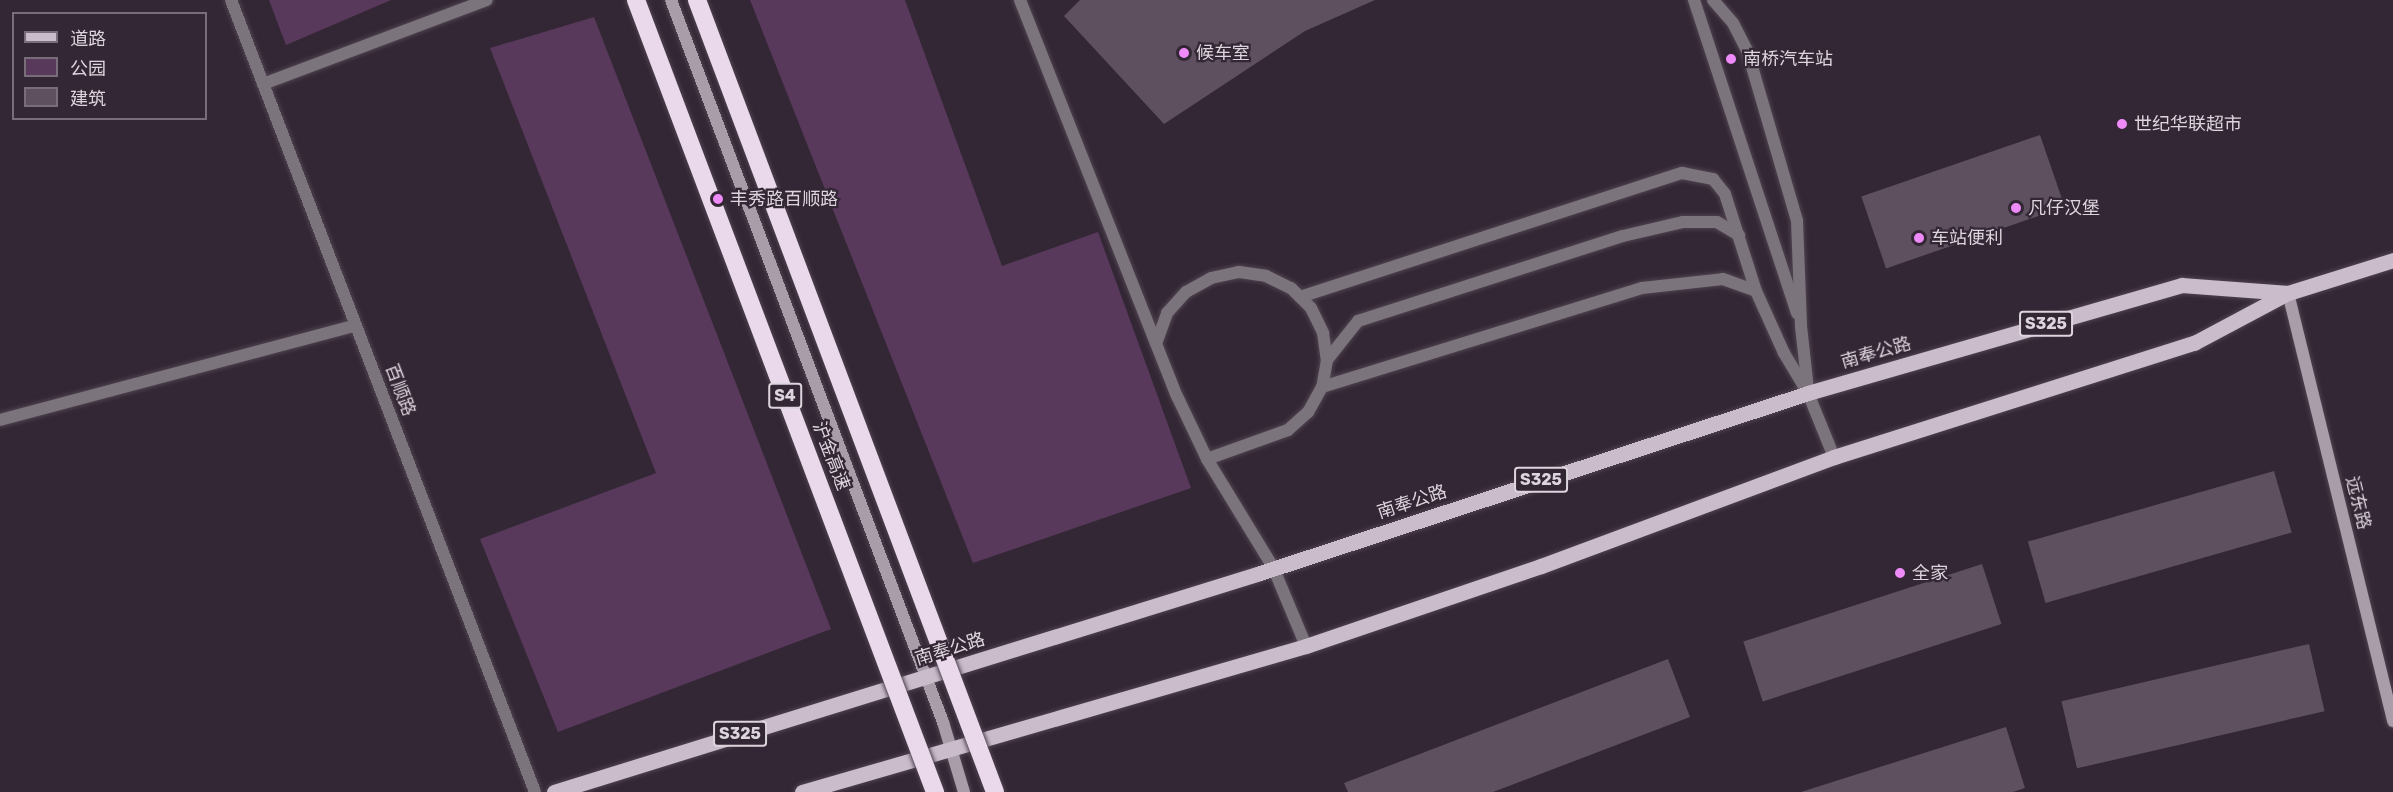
<!DOCTYPE html>
<meta charset="utf-8">
<style>
body{margin:0}
#map{position:relative;width:2393px;height:792px;overflow:hidden;background:#342735;font-family:Rubik,"Noto Sans SC",sans-serif}
div>[style]{position:absolute}
.green>*{inset:0;background:#58395b}
.building>*{inset:0;background:#5e505f;transform-origin:0 0}
.roads{filter:drop-shadow(0 0 2px #4f4350) drop-shadow(0 0 2px #4f4350)}
.lane>*{height:12px;margin:-6px;padding:0 6px;transform-origin:6px;border-radius:6px;background:#7b747c}
.street>*{height:12px;margin:-6px;padding:0 6px;transform-origin:6px;border-radius:6px;background:#7b747c}
.secondary>*{height:12px;margin:-6px;padding:0 6px;transform-origin:6px;border-radius:6px;background:#a89da9}
.primary>*{height:15px;margin:-7.5px;padding:0 7.5px;transform-origin:7.5px;border-radius:7.5px;background:#cbbccb}
.bridges{filter:drop-shadow(0 0 2px #4f4350) drop-shadow(0 0 2px #4f4350)}
.highway-bridge>*{height:18px;margin:-9px;padding:0 9px;transform-origin:9px;border-radius:9px;background:#ead9eb}
.dots>*{width:16px;height:16px;translate:-50% -50%;box-sizing:border-box;border:3px solid #342735;border-radius:50%}
span{translate:-50% -50%;white-space:nowrap;text-align:center;line-height:1.15;-webkit-text-stroke:4.5px #342735;paint-order:stroke}
.shield-label span{padding:2px 4px;background:#342735;border:2px solid;border-radius:4px;-webkit-text-stroke-width:0}
.shield-label{font-size:16px;color:#ddd5de;font-weight:700}
.poi-label{font-size:18px;color:#ddd5de}
.left{translate:0 -50%;text-align:left}
.street-label{font-size:18px;color:#ddd5de}
.legend{position:absolute;left:12px;top:12px;width:195px;height:108px;box-sizing:border-box;background:#342735;border:2px solid #786d79;margin:0;padding:8px 10px;list-style:none;font-size:18px;color:#ddd5de}
.legend li{display:flex;align-items:center;gap:12px;height:30px}
.legend b{width:30px;border:2px solid #786d79}
</style>
<div id="map">
<div class="green">
<i style="clip-path:polygon(269px 0,391px 0,286px 45px)"></i>
<i style="clip-path:polygon(750px 0,905px 0,1002px 266px,1098px 232px,1191px 488px,973px 563px)"></i>
<i style="clip-path:polygon(594px 17px,831px 629px,558px 732px,480px 539px,656px 473px,490px 48px)"></i>
</div>
<div class="building">
<i style="clip-path:polygon(1080px 0,1375px 0,1305px 31px,1164px 124px,1064px 16px)"></i>
<i style="left:2040px;top:135px;width:76px;height:189px;rotate:71deg"></i>
<i style="left:2274px;top:471px;width:64px;height:256px;rotate:74deg"></i>
<i style="left:1982px;top:564px;width:63px;height:251px;rotate:72deg"></i>
<i style="left:2309px;top:644px;width:69px;height:254px;rotate:77deg"></i>
<i style="clip-path:polygon(1668px 659px,1690px 717px,1493px 792px,1348px 792px,1344px 783px)"></i>
<i style="clip-path:polygon(2006px 727px,2025px 788px,2013px 792px,1801px 792px)"></i>
</div>
<div class="roads">
<div class="lane">
<i style="left:1020px;top:0;width:426px;rotate:68.4deg"></i>
<i style="left:1177px;top:396px;width:70px;rotate:64.5deg"></i>
<i style="left:1207px;top:459px;width:127px;rotate:58.6deg"></i>
<i style="left:1273px;top:567px;width:86px;rotate:67.3deg"></i>
<i style="left:1694px;top:0;width:330px;rotate:71.8deg"></i>
<i style="left:1713px;top:0;width:30px;rotate:49deg"></i>
<i style="left:1733px;top:23px;width:34px;rotate:63deg"></i>
<i style="left:1748px;top:53px;width:175px;rotate:73.7deg"></i>
<i style="left:1797px;top:221px;width:105px;rotate:87.8deg"></i>
<i style="left:1801px;top:326px;width:63px;rotate:83.7deg"></i>
<i style="left:263px;top:84px;width:239px;rotate:-20.6deg"></i>
<i style="left:1300px;top:297px;width:402px;rotate:-18deg"></i>
<i style="left:1682px;top:173px;width:32px;rotate:11deg"></i>
<i style="left:1713px;top:179px;width:19px;rotate:51deg"></i>
<i style="left:1725px;top:194px;width:102px;rotate:72.3deg"></i>
<i style="left:1756px;top:291px;width:68px;rotate:65.7deg"></i>
<i style="left:1784px;top:353px;width:47px;rotate:59deg"></i>
<i style="left:1808px;top:393px;width:69px;rotate:67.9deg"></i>
<i style="left:1157px;top:341px;width:30px;rotate:-70deg"></i>
<i style="left:1167px;top:313px;width:28px;rotate:-48deg"></i>
<i style="left:1186px;top:292px;width:29px;rotate:-29deg"></i>
<i style="left:1211px;top:278px;width:29px;rotate:-12deg"></i>
<i style="left:1239px;top:272px;width:27px;rotate:8deg"></i>
<i style="left:1266px;top:276px;width:28px;rotate:26deg"></i>
<i style="left:1291px;top:288px;width:28px;rotate:45deg"></i>
<i style="left:1311px;top:308px;width:28px;rotate:64deg"></i>
<i style="left:1323px;top:333px;width:27px;rotate:82deg"></i>
<i style="left:1327px;top:360px;width:27px;rotate:100deg"></i>
<i style="left:1322px;top:387px;width:29px;rotate:119deg"></i>
<i style="left:1308px;top:412px;width:27px;rotate:138deg"></i>
<i style="left:1288px;top:430px;width:86px;rotate:160.3deg"></i>
<i style="left:1327px;top:360px;width:50px;rotate:-51.5deg"></i>
<i style="left:1358px;top:321px;width:278px;rotate:-17.8deg"></i>
<i style="left:1623px;top:236px;width:62px;rotate:-13.1deg"></i>
<i style="left:1683px;top:222px;width:34px"></i>
<i style="left:1717px;top:222px;width:26px;rotate:31deg"></i>
<i style="left:1322px;top:387px;width:335px;rotate:-17.2deg"></i>
<i style="left:1642px;top:288px;width:81px;rotate:-6.3deg"></i>
<i style="left:1723px;top:279px;width:35px;rotate:20deg"></i>
<i style="left:0;top:420px;width:368px;rotate:-14.9deg"></i>
</div>
<div class="street">
<i style="left:231px;top:0;width:848px;rotate:69deg"></i>
</div>
<div class="secondary">
<i style="left:671px;top:0;width:772px;rotate:69.36deg"></i>
<i style="left:943px;top:722px;width:73px;rotate:73.3deg"></i>
<i style="left:2288px;top:293px;width:441px;rotate:76.2deg"></i>
</div>
<div class="primary">
<i style="left:554px;top:792px;width:739px;rotate:-17.23deg"></i>
<i style="left:1260px;top:573px;width:577px;rotate:-18.18deg"></i>
<i style="left:1808px;top:393px;width:389px;rotate:-16.1deg"></i>
<i style="left:2182px;top:285px;width:106px;rotate:4.3deg"></i>
<i style="left:802px;top:792px;width:525px;rotate:-16.16deg"></i>
<i style="left:1306px;top:646px;width:248px;rotate:-18.8deg"></i>
<i style="left:1541px;top:566px;width:313px;rotate:-20.4deg"></i>
<i style="left:1834px;top:457px;width:378px;rotate:-17.6deg"></i>
<i style="left:2194px;top:343px;width:106px;rotate:-28deg"></i>
<i style="left:2288px;top:293px;width:110px;rotate:-17.4deg"></i>
</div>
</div>
<div class="bridges">
<div class="highway-bridge">
<i style="left:636px;top:0;width:847px;rotate:69.32deg"></i>
<i style="left:697px;top:0;width:846px;rotate:69.38deg"></i>
</div>
</div>
<div class="dots">
<i style="left:1184px;top:53px;background:#ee8bf8"></i>
<i style="left:1731px;top:59px;background:#ee8bf8"></i>
<i style="left:2122px;top:124px;background:#ee8bf8"></i>
<i style="left:718px;top:199px;background:#ee8bf8"></i>
<i style="left:2016px;top:208px;background:#ee8bf8"></i>
<i style="left:1919px;top:238px;background:#ee8bf8"></i>
<i style="left:1900px;top:573px;background:#ee8bf8"></i>
</div>
<div class="shield-label">
<span style="left:2046px;top:324px">S325</span>
<span style="left:785px;top:396px">S4</span>
<span style="left:1541px;top:480px">S325</span>
<span style="left:740px;top:734px">S325</span>
</div>
<div class="poi-label">
<span class="left" style="left:1196px;top:53px">候车室</span>
<span class="left" style="left:1743px;top:59px">南桥汽车站</span>
<span class="left" style="left:2134px;top:124px">世纪华联超市</span>
<span class="left" style="left:730px;top:199px">丰秀路百顺路</span>
<span class="left" style="left:2028px;top:208px">凡仔汉堡</span>
<span class="left" style="left:1931px;top:238px">车站便利</span>
<span class="left" style="left:1912px;top:573px">全家</span>
</div>
<div class="street-label">
<span style="left:1876px;top:353px;rotate:-16deg">南奉公路</span>
<span style="left:400px;top:390px;rotate:69deg">百顺路</span>
<span style="left:831px;top:456px;rotate:69deg">沪金高速</span>
<span style="left:1412px;top:502px;rotate:-18deg">南奉公路</span>
<span style="left:2358px;top:503px;rotate:76deg">远东路</span>
<span style="left:950px;top:649px;rotate:-17deg">南奉公路</span>
</div>
<ul class="legend">
<li><b style="height:8px;background:#cbbccb"></b>道路</li>
<li><b style="height:16px;background:#58395b"></b>公园</li>
<li><b style="height:16px;background:#5e505f"></b>建筑</li>
</ul>
</div>
